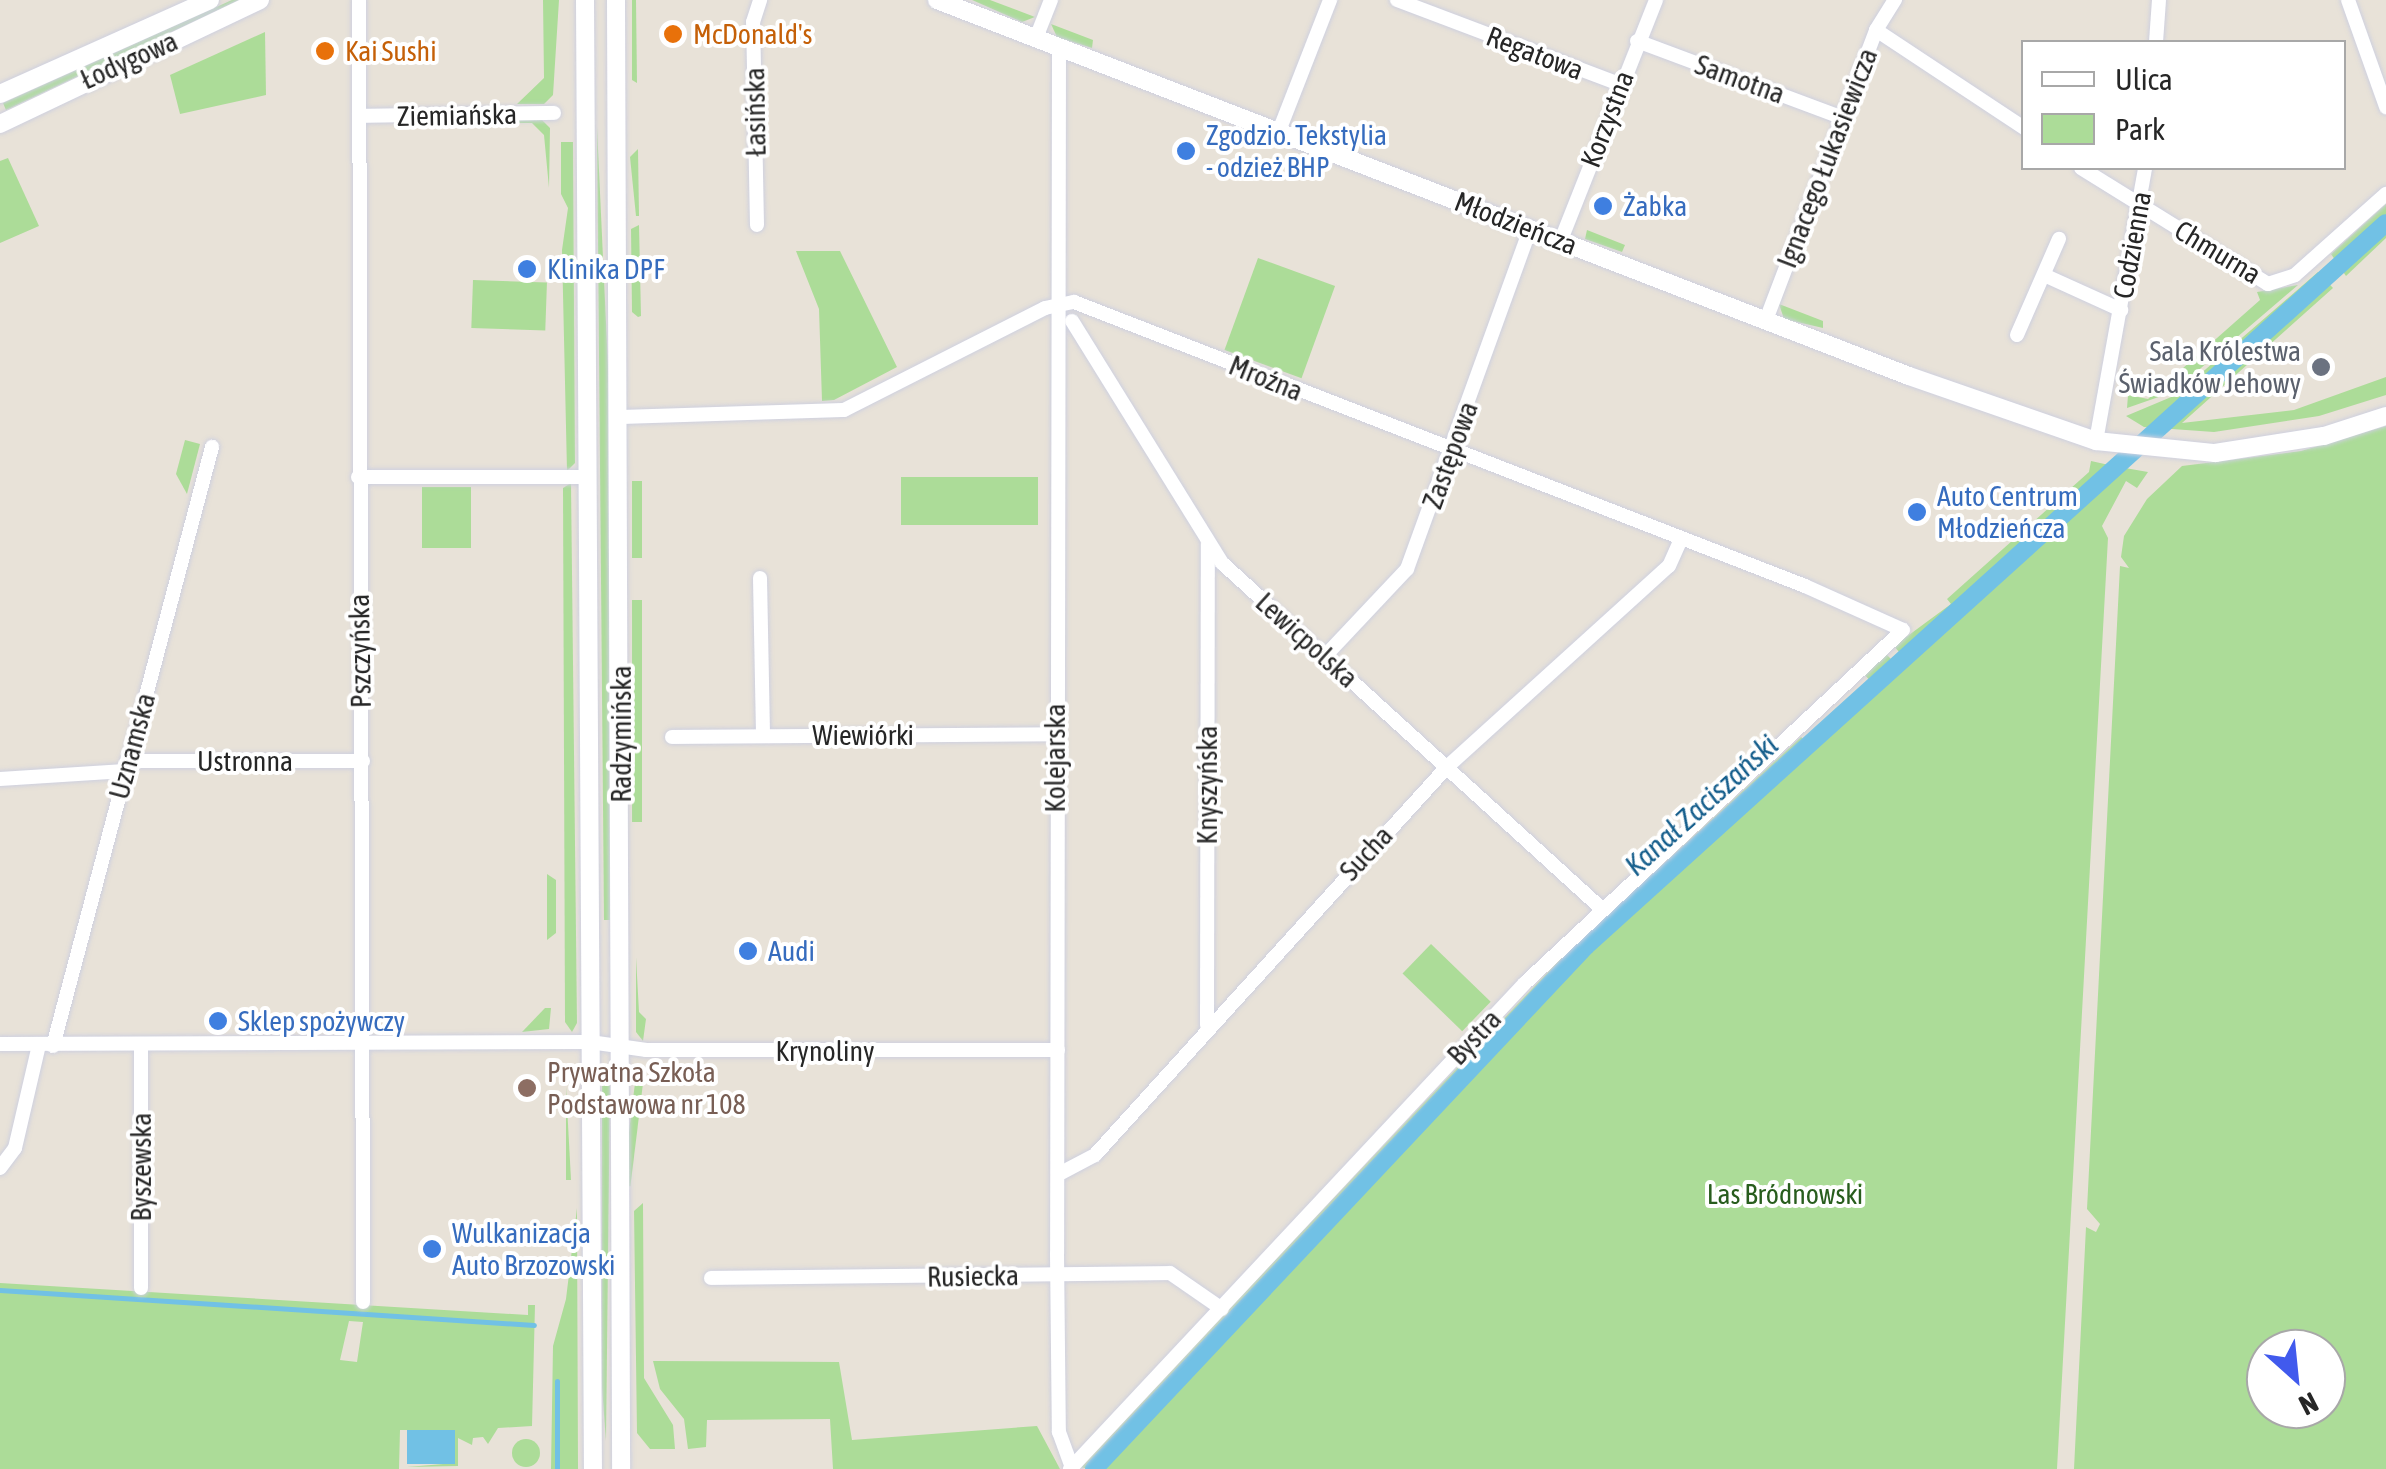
<!DOCTYPE html>
<meta charset="utf-8">
<style>
body{margin:0}
#map{position:relative;width:2386px;height:1469px;overflow:hidden;background:#e8e2d8;font-family:"Asap Condensed",sans-serif}
div>[style]{position:absolute}
.green>*{inset:0;background:#acdc98;transform-origin:0 0}
.round{border-radius:50%}
.water>*{inset:0;background:#71c1e5;transform-origin:0 0}
.stream>*{height:5px;margin:-2.5px;padding:0 2.5px;transform-origin:2.5px;border-radius:2.5px;background:#71c1e5}
.canal>*{height:18px;margin:-9px;padding:0 9px;transform-origin:9px;border-radius:9px;background:#71c1e5}
.roads{filter:drop-shadow(0 0 2px #ced0df) drop-shadow(0 0 2px #ced0df)}
.street>*{height:14px;margin:-7px;padding:0 7px;transform-origin:7px;border-radius:7px;background:#fff}
.secondary>*{height:18px;margin:-9px;padding:0 9px;transform-origin:9px;border-radius:9px;background:#fff}
.dots>*{width:28px;height:28px;translate:-50% -50%;box-sizing:border-box;border:5px solid #fff;border-radius:50%}
span{translate:-50% -50%;white-space:nowrap;text-align:center;line-height:1.15;-webkit-text-stroke:8px #fff;paint-order:stroke}
.food-label{font-size:28px;color:#c56008}
.left{translate:0 -50%;text-align:left}
.street-label{font-size:28px;color:#262626}
.shop-label{font-size:28px;color:#366cbe}
.worship-label{font-size:28px;color:#5b616d}
.right{translate:-100% -50%;text-align:right}
.education-label{font-size:28px;color:#785e54}
.park-label{font-size:28px;color:#285d1d}
.water-label{font-size:30px;color:#155e8c;font-style:italic}
.legend{position:absolute;left:2021px;top:40px;width:325px;height:130px;box-sizing:border-box;background:#fff;border:2px solid #a8a8a8;margin:0;padding:12px 18px;list-style:none;font-size:30px;color:#262626}
.legend li{display:flex;align-items:center;gap:20px;height:50px}
.legend b{width:50px;border:2px solid #a8a8a8}
.north{position:absolute;left:2246px;top:1329px;width:100px;height:100px;box-sizing:border-box;background:#fff;border:2px solid #a8a8a8;border-radius:50%;rotate:153deg;font-size:28px;font-weight:700;line-height:40px;text-align:center;color:#262626}
.north::after{content:'';display:block;margin:auto;width:35px;height:45px;background:#415aed;clip-path:polygon(50% 0,100% 100%,50% 72%,0 100%)}
</style>
<div id="map">
<div class="green">
<i style="clip-path:polygon(232px 0,239px 0,6px 110px,3px 103px)"></i>
<i style="clip-path:polygon(543px 0,559px 0,553px 95px,544px 104px,517px 104px,544px 78px)"></i>
<i style="clip-path:polygon(632px 0,636px 0,637px 83px,632px 80px)"></i>
<i style="clip-path:polygon(972px 0,990px 0,1035px 17px,1022px 22px)"></i>
<i style="clip-path:polygon(1051px 24px,1093px 40px,1092px 48px,1057px 37px)"></i>
<i style="clip-path:polygon(265px 32px,266px 95px,180px 114px,170px 75px)"></i>
<i style="clip-path:polygon(513px 119px,541px 119px,550px 128px,549px 188px,544px 135px,532px 123px,491px 123px)"></i>
<i style="clip-path:polygon(597px 127px,608px 366px,610px 920px,604px 920px)"></i>
<i style="clip-path:polygon(561px 142px,573px 142px,575px 463px,567px 471px,562px 250px,568px 208px,561px 194px)"></i>
<i style="clip-path:polygon(638px 149px,639px 216px,636px 216px,630px 157px)"></i>
<i style="clip-path:polygon(8px 158px,39px 226px,0 243px,0 161px)"></i>
<i style="clip-path:polygon(2386px 204px,2386px 238px,2346px 276px,2331px 254px)"></i>
<i style="clip-path:polygon(639px 225px,641px 316px,638px 317px,632px 312px,631px 229px)"></i>
<i style="clip-path:polygon(1587px 230px,1625px 245px,1622px 252px,1585px 239px)"></i>
<i style="clip-path:polygon(796px 251px,840px 251px,897px 367px,834px 400px,822px 401px,819px 309px)"></i>
<i style="left:1258px;top:258px;width:82px;height:98px;rotate:20deg"></i>
<i style="clip-path:polygon(2318px 272px,2333px 288px,2182px 423px,2294px 410px,2386px 377px,2386px 395px,2319px 416px,2214px 432px,2144px 427px,2126px 416px,2176px 395px)"></i>
<i style="left:473px;top:280px;width:74px;height:48px;rotate:2deg"></i>
<i style="clip-path:polygon(2298px 285px,2173px 392px,2127px 408px,2128px 395px,2148px 399px,2260px 300px,2257px 292px)"></i>
<i style="clip-path:polygon(1779px 304px,1823px 321px,1823px 328px,1784px 319px)"></i>
<i style="clip-path:polygon(evenodd,2386px 426px,2386px 1469px,2074px 1469px,2086px 1227px,2096px 1232px,2100px 1224px,2087px 1209px,2120px 566px,2129px 568px,2121px 557px,2124px 536px,2147px 499px,2182px 466px,2301px 451px,2386px 426px,2266px 1349px,2326px 1349px,2326px 1409px,2266px 1409px,2266px 1349px)"></i>
<i style="clip-path:polygon(185px 440px,200px 444px,187px 494px,176px 474px)"></i>
<i style="clip-path:polygon(2091px 461px,2118px 467px,1904px 658px,1894px 646px,1951px 604px,1947px 599px,2089px 472px)"></i>
<i style="clip-path:polygon(2125px 468px,2148px 472px,2137px 488px,2126px 481px,2102px 526px,2108px 538px,2057px 1469px,1098px 1469px,1580px 956px)"></i>
<i style="left:901px;top:477px;width:137px;height:48px"></i>
<i style="left:642px;top:481px;width:77px;height:10px;rotate:90deg"></i>
<i style="clip-path:polygon(571px 483px,577px 1023px,572px 1032px,565px 1022px,563px 488px)"></i>
<i style="left:422px;top:487px;width:49px;height:61px"></i>
<i style="left:642px;top:600px;width:222px;height:10px;rotate:90deg"></i>
<i style="clip-path:polygon(1886px 654px,1897px 665px,1577px 952px,1572px 948px,1801px 737px,1808px 743px,1872px 683px,1864px 674px)"></i>
<i style="clip-path:polygon(547px 874px,556px 880px,556px 933px,547px 940px)"></i>
<i style="left:1431px;top:944px;width:83px;height:41px;rotate:44deg"></i>
<i style="clip-path:polygon(1564px 955px,1570px 960px,1091px 1469px,1079px 1467px)"></i>
<i style="clip-path:polygon(636px 957px,639px 1012px,646px 1019px,643px 1041px,636px 1032px)"></i>
<i style="clip-path:polygon(545px 1008px,551px 1008px,549px 1029px,522px 1032px)"></i>
<i style="left:635px;top:1083px;width:8px;height:103px;rotate:7deg"></i>
<i style="clip-path:polygon(602px 1084px,610px 1084px,606px 1441px,602px 1387px)"></i>
<i style="clip-path:polygon(566px 1087px,571px 1180px,566px 1180px)"></i>
<i style="clip-path:polygon(643px 1203px,644px 1378px,673px 1425px,675px 1449px,650px 1449px,637px 1433px,634px 1211px)"></i>
<i style="clip-path:polygon(577px 1208px,578px 1469px,551px 1469px,553px 1346px,566px 1299px)"></i>
<i style="clip-path:polygon(evenodd,0 1283px,528px 1315px,528px 1305px,535px 1305px,532px 1426px,498px 1428px,488px 1444px,483px 1437px,473px 1438px,472px 1445px,458px 1438px,458px 1466px,407px 1467px,455px 1463px,455px 1430px,400px 1430px,399px 1469px,0 1469px,0 1283px,349px 1321px,363px 1322px,357px 1362px,340px 1360px,349px 1321px)"></i>
<i style="clip-path:polygon(653px 1361px,839px 1362px,852px 1440px,1037px 1426px,1060px 1469px,833px 1469px,830px 1419px,707px 1420px,706px 1447px,688px 1449px,684px 1419px,660px 1389px)"></i>
<i class="round" style="left:512px;top:1439px;width:28px;height:28px"></i>
</div>
<div class="water">
<i style="left:407px;top:1430px;width:48px;height:34px"></i>
</div>
<div class="stream">
<i style="left:0;top:1290px;width:535px;rotate:3.75deg"></i>
<i style="left:557px;top:1381px;width:88px;rotate:90deg"></i>
</div>
<div class="canal">
<i style="left:1094px;top:1469px;width:718px;rotate:-46.75deg"></i>
<i style="left:1586px;top:946px;width:1078px;rotate:-42.11deg"></i>
</div>
<div class="roads">
<div class="street">
<i style="left:359px;top:0;width:1302px;rotate:89.82deg"></i>
<i style="left:1397px;top:0;width:237px;rotate:20.7deg"></i>
<i style="left:2348px;top:0;width:114px;rotate:70.4deg"></i>
<i style="left:1876px;top:30px;width:178px;rotate:33.5deg"></i>
<i style="left:1036px;top:38px;width:41px;rotate:-68.5deg"></i>
<i style="left:1637px;top:41px;width:220px;rotate:20.5deg"></i>
<i style="left:2156px;top:42px;width:42px;rotate:-85.9deg"></i>
<i style="left:1059px;top:47px;width:1207px;rotate:90.09deg"></i>
<i style="left:1057px;top:1254px;width:178px;rotate:89.4deg"></i>
<i style="left:1059px;top:1432px;width:37px;rotate:70deg"></i>
<i style="left:359px;top:116px;width:195px;rotate:-0.9deg"></i>
<i style="left:1279px;top:131px;width:141px;rotate:-68.7deg"></i>
<i style="left:2081px;top:168px;width:220px;rotate:31.8deg"></i>
<i style="left:2268px;top:284px;width:28px;rotate:-18deg"></i>
<i style="left:2295px;top:275px;width:122px;rotate:-41.7deg"></i>
<i style="left:757px;top:225px;width:203px;rotate:-91.1deg"></i>
<i style="left:753px;top:22px;width:23px;rotate:-72deg"></i>
<i style="left:1561px;top:240px;width:258px;rotate:-68.4deg"></i>
<i style="left:2044px;top:275px;width:85px;rotate:24.4deg"></i>
<i style="left:1766px;top:320px;width:310px;rotate:-69.2deg"></i>
<i style="left:1876px;top:30px;width:36px;rotate:-58deg"></i>
<i style="left:1072px;top:321px;width:285px;rotate:58.2deg"></i>
<i style="left:1222px;top:563px;width:514px;rotate:42.32deg"></i>
<i style="left:2017px;top:335px;width:105px;rotate:-66.4deg"></i>
<i style="left:620px;top:417px;width:224px;rotate:-1.8deg"></i>
<i style="left:844px;top:410px;width:225px;rotate:-26.9deg"></i>
<i style="left:1045px;top:308px;width:30px;rotate:-12deg"></i>
<i style="left:1074px;top:302px;width:784px;rotate:21.23deg"></i>
<i style="left:1805px;top:586px;width:107px;rotate:24.2deg"></i>
<i style="left:1903px;top:630px;width:517px;rotate:136.96deg"></i>
<i style="left:1525px;top:983px;width:666px;rotate:133.11deg"></i>
<i style="left:2096px;top:441px;width:277px;rotate:-79.8deg"></i>
<i style="left:358px;top:477px;width:231px"></i>
<i style="left:760px;top:578px;width:157px;rotate:88.9deg"></i>
<i style="left:1326px;top:655px;width:118px;rotate:-46.7deg"></i>
<i style="left:1407px;top:569px;width:362px;rotate:-70.1deg"></i>
<i style="left:672px;top:737px;width:382px;rotate:-0.4deg"></i>
<i style="left:127px;top:761px;width:236px"></i>
<i style="left:0;top:779px;width:125px;rotate:-3.7deg"></i>
<i style="left:1207px;top:1025px;width:481px;rotate:-89.9deg"></i>
<i style="left:0;top:1044px;width:590px;rotate:-0.19deg"></i>
<i style="left:590px;top:1042px;width:57px;rotate:8.1deg"></i>
<i style="left:646px;top:1050px;width:412px"></i>
<i style="left:53px;top:1046px;width:620px;rotate:-75.13deg"></i>
<i style="left:0;top:1168px;width:25px;rotate:-53deg"></i>
<i style="left:15px;top:1148px;width:106px;rotate:-76.9deg"></i>
<i style="left:1059px;top:1174px;width:41px;rotate:-27.8deg"></i>
<i style="left:1095px;top:1155px;width:524px;rotate:-47.79deg"></i>
<i style="left:1447px;top:767px;width:299px;rotate:-42.2deg"></i>
<i style="left:1669px;top:566px;width:30px;rotate:-66deg"></i>
<i style="left:711px;top:1278px;width:459px;rotate:-0.6deg"></i>
<i style="left:1170px;top:1273px;width:63px;rotate:34.7deg"></i>
<i style="left:141px;top:1288px;width:242px;rotate:-90deg"></i>
</div>
<div class="secondary">
<i style="left:585px;top:0;width:1469px;rotate:89.69deg"></i>
<i style="left:616px;top:0;width:1469px;rotate:89.8deg"></i>
<i style="left:937px;top:0;width:1042px;rotate:21.15deg"></i>
<i style="left:1909px;top:376px;width:198px;rotate:19.2deg"></i>
<i style="left:2096px;top:441px;width:120px;rotate:5.8deg"></i>
<i style="left:2215px;top:453px;width:110px;rotate:-8.9deg"></i>
<i style="left:2324px;top:436px;width:65px;rotate:-17.9deg"></i>
<i style="left:0;top:94px;width:230px;rotate:-24.1deg"></i>
<i style="left:0;top:124px;width:288px;rotate:-25.5deg"></i>
</div>
</div>
<div class="dots">
<i style="left:673px;top:34px;background:#e8710a"></i>
<i style="left:325px;top:51px;background:#e8710a"></i>
<i style="left:1186px;top:151px;background:#3f7fe0"></i>
<i style="left:1603px;top:206px;background:#3f7fe0"></i>
<i style="left:527px;top:269px;background:#3f7fe0"></i>
<i style="left:2321px;top:367px;background:#6b7280"></i>
<i style="left:1917px;top:512px;background:#3f7fe0"></i>
<i style="left:748px;top:951px;background:#3f7fe0"></i>
<i style="left:218px;top:1021px;background:#3f7fe0"></i>
<i style="left:527px;top:1088px;background:#8d6e63"></i>
<i style="left:432px;top:1249px;background:#3f7fe0"></i>
</div>
<div class="food-label">
<span class="left" style="left:693px;top:34px">McDonald's</span>
<span class="left" style="left:345px;top:51px">Kai Sushi</span>
</div>
<div class="street-label">
<span style="left:1535px;top:53px;rotate:21deg">Regatowa</span>
<span style="left:129px;top:60px;rotate:-24deg">Łodygowa</span>
<span style="left:1740px;top:79px;rotate:20deg">Samotna</span>
<span style="left:755px;top:112px;rotate:-91deg">Łasińska</span>
<span style="left:457px;top:115px;rotate:-1deg">Ziemiańska</span>
<span style="left:1607px;top:119px;rotate:-69deg">Korzystna</span>
<span style="left:1827px;top:158px;rotate:-69deg">Ignacego Łukasiewicza</span>
<span style="left:1516px;top:223px;rotate:21deg">Młodzieńcza</span>
<span style="left:2132px;top:245px;rotate:-80deg">Codzienna</span>
<span style="left:2218px;top:252px;rotate:31deg">Chmurna</span>
<span style="left:1266px;top:378px;rotate:22deg">Mroźna</span>
<span style="left:1450px;top:455px;rotate:-70deg">Zastępowa</span>
<span style="left:1307px;top:640px;rotate:42deg">Lewicpolska</span>
<span style="left:360px;top:651px;rotate:-91deg">Pszczyńska</span>
<span style="left:621px;top:734px;rotate:-90deg">Radzymińska</span>
<span style="left:863px;top:735px">Wiewiórki</span>
<span style="left:132px;top:746px;rotate:-75deg">Uznamska</span>
<span style="left:1055px;top:758px;rotate:-90deg">Kolejarska</span>
<span style="left:245px;top:761px">Ustronna</span>
<span style="left:1207px;top:785px;rotate:-90deg">Knyszyńska</span>
<span style="left:1366px;top:853px;rotate:-47deg">Sucha</span>
<span style="left:1474px;top:1037px;rotate:-47deg">Bystra</span>
<span style="left:825px;top:1051px">Krynoliny</span>
<span style="left:141px;top:1167px;rotate:-90deg">Byszewska</span>
<span style="left:973px;top:1276px;rotate:-1deg">Rusiecka</span>
</div>
<div class="shop-label">
<span class="left" style="left:1206px;top:151px">Zgodzio. Tekstylia<br>- odzież BHP</span>
<span class="left" style="left:1623px;top:206px">Żabka</span>
<span class="left" style="left:547px;top:269px">Klinika DPF</span>
<span class="left" style="left:1937px;top:512px">Auto Centrum<br>Młodzieńcza</span>
<span class="left" style="left:768px;top:951px">Audi</span>
<span class="left" style="left:238px;top:1021px">Sklep spożywczy</span>
<span class="left" style="left:452px;top:1249px">Wulkanizacja<br>Auto Brzozowski</span>
</div>
<div class="worship-label">
<span class="right" style="left:2301px;top:367px">Sala Królestwa<br>Świadków Jehowy</span>
</div>
<div class="education-label">
<span class="left" style="left:547px;top:1088px">Prywatna Szkoła<br>Podstawowa nr 108</span>
</div>
<div class="park-label">
<span style="left:1785px;top:1194px">Las Bródnowski</span>
</div>
<div class="water-label">
<span style="left:1701px;top:805px;rotate:-42deg">Kanał Zaciszański</span>
</div>
<ul class="legend">
<li><b style="height:12px;background:#fff"></b>Ulica</li>
<li><b style="height:28px;background:#acdc98"></b>Park</li>
</ul>
<div class="north">N</div>
</div>
